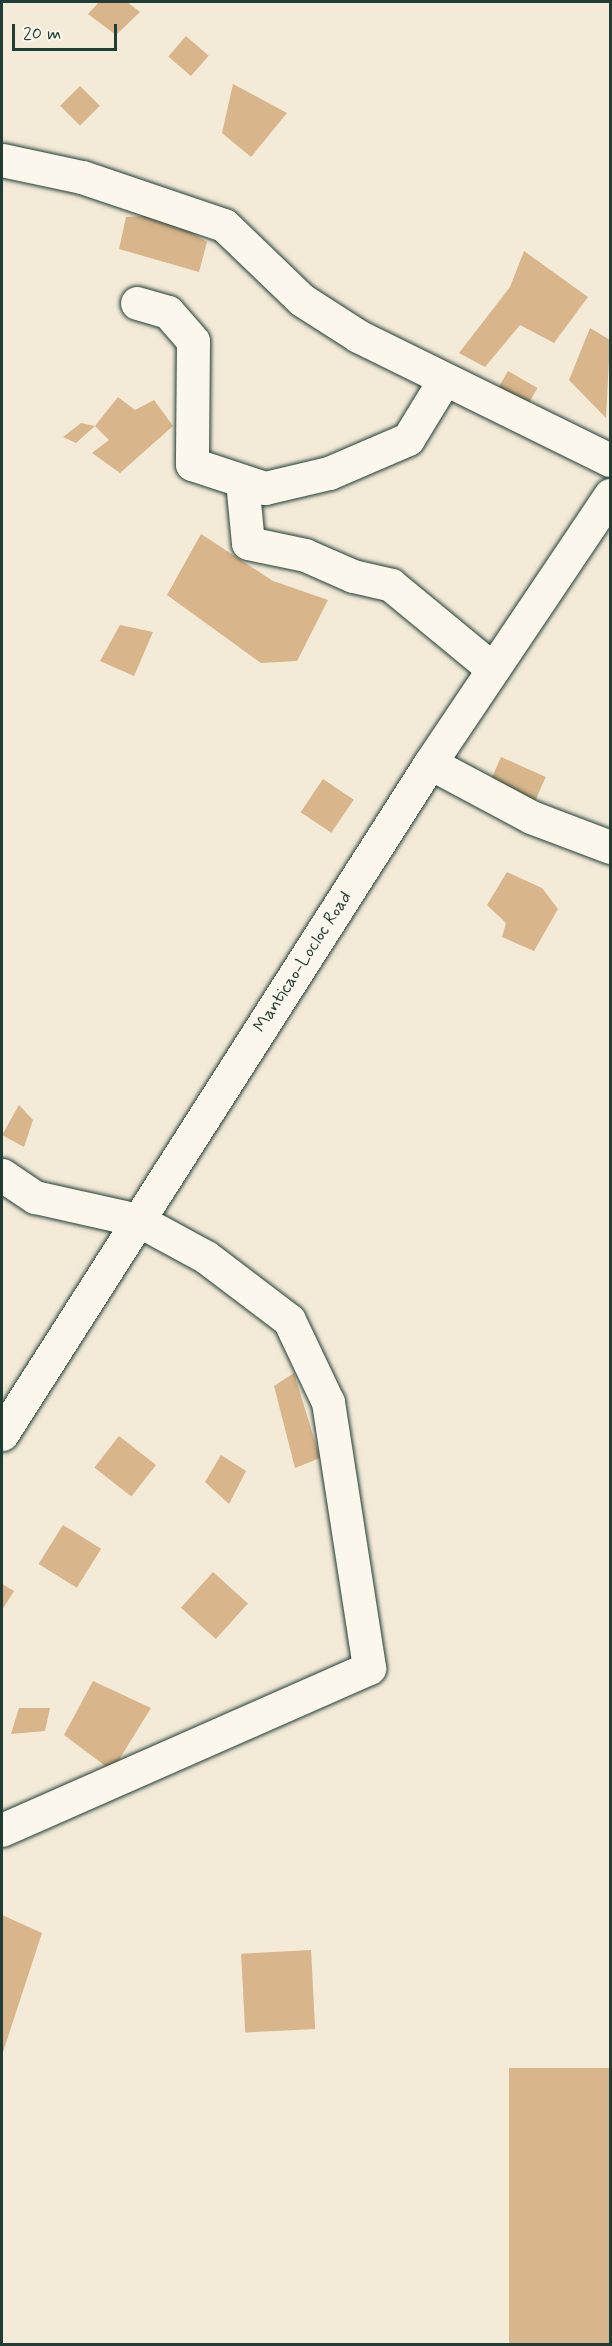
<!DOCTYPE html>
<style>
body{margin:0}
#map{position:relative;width:612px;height:2346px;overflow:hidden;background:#f4ead8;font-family:Mynerve,sans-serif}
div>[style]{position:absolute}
.building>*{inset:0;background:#d8b58a;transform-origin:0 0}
.roads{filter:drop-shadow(0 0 2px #1f3d34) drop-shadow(0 0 2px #1f3d34)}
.minor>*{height:33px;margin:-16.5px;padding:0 16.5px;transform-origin:16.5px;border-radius:16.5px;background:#fbf7ec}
.tertiary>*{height:33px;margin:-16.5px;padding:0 16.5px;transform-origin:16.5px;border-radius:16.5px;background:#fbf7ec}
span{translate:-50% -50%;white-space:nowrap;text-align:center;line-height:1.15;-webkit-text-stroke:6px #fbf7ec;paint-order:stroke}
.street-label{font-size:18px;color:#1f3d34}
.frame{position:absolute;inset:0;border:3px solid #1f3d34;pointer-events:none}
.scale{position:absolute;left:12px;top:24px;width:105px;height:27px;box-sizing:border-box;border:3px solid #1f3d34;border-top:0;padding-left:8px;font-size:18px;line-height:21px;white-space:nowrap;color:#1f3d34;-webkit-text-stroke:4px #fbf7ec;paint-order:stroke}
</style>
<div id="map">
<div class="building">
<i style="clip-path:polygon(99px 2px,127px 2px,140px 12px,116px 35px,88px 14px)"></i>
<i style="left:186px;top:36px;width:30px;height:27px;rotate:41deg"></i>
<i style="clip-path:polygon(233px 84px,287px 113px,251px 157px,222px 133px)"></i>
<i style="left:80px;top:86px;width:28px;height:28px;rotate:45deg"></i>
<i style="clip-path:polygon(163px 215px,207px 242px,199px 272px,119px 249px,126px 217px)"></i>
<i style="clip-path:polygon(524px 251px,588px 297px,554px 343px,520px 325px,485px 367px,459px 353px,510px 287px)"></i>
<i style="clip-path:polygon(590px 328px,610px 340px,606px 418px,569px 380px)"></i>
<i style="left:508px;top:371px;width:34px;height:26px;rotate:30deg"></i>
<i style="clip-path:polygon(118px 397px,135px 410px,154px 400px,173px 426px,120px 473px,92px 453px,109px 440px,95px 426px)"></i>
<i style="clip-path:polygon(81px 423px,95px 426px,76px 443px,63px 437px)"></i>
<i style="clip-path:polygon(201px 534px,273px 581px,328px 600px,297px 661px,261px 663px,167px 595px)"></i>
<i style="clip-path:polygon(120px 625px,153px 632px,134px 676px,100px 661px)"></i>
<i style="left:501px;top:757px;width:49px;height:29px;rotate:24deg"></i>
<i style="left:323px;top:779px;width:37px;height:40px;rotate:34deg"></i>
<i style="clip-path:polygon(507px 872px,542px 888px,558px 909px,534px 951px,502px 937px,506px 923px,487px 905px)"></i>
<i style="clip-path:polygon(19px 1105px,33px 1120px,24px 1147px,2px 1135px)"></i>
<i style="clip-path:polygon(294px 1373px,320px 1458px,295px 1468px,274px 1386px)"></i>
<i style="left:119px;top:1436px;width:47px;height:40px;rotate:38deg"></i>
<i style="clip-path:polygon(221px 1455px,246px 1471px,229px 1504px,205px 1482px)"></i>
<i style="left:63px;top:1525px;width:45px;height:46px;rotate:32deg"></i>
<i style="left:213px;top:1572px;width:47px;height:48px;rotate:42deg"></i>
<i style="clip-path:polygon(2px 1584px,14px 1591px,2px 1610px)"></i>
<i style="clip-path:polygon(93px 1681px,151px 1708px,112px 1771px,64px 1735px)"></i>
<i style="clip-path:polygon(19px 1708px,50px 1708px,45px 1731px,11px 1734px)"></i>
<i style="clip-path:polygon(2px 1915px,42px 1933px,2px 2055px)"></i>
<i style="left:311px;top:1950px;width:79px;height:70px;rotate:87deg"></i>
<i style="left:610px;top:2068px;width:276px;height:101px;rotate:90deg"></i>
</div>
<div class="roads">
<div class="minor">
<i style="left:2px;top:160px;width:82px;rotate:12deg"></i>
<i style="left:82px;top:177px;width:150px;rotate:18.7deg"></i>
<i style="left:224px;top:225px;width:108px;rotate:43.9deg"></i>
<i style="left:302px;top:300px;width:67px;rotate:32.7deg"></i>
<i style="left:358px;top:336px;width:281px;rotate:26.2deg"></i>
<i style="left:137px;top:303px;width:32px;rotate:16deg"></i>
<i style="left:168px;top:312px;width:38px;rotate:49deg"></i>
<i style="left:193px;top:341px;width:123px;rotate:90.5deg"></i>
<i style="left:192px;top:464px;width:77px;rotate:18.2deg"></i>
<i style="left:265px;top:488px;width:66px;rotate:-13.2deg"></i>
<i style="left:329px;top:473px;width:86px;rotate:-23.3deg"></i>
<i style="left:408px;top:439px;width:69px;rotate:-58.6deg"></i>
<i style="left:242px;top:481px;width:62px;rotate:84.5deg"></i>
<i style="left:248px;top:543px;width:58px;rotate:11.9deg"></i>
<i style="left:305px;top:555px;width:52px;rotate:23.6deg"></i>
<i style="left:353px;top:576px;width:39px;rotate:13deg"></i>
<i style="left:391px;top:585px;width:132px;rotate:39.5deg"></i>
<i style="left:430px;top:763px;width:115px;rotate:28.1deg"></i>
<i style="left:531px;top:817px;width:85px;rotate:20.8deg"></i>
<i style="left:2px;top:1175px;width:40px;rotate:34deg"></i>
<i style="left:35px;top:1197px;width:106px;rotate:12.6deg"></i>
<i style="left:138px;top:1220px;width:77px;rotate:28.6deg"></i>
<i style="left:206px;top:1257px;width:104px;rotate:37.2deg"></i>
<i style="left:289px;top:1320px;width:91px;rotate:64.6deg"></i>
<i style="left:328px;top:1402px;width:269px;rotate:81.2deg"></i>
<i style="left:369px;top:1668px;width:401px;rotate:156.2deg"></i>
</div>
<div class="tertiary">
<i style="left:2px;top:1434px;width:796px;rotate:-57.47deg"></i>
<i style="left:430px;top:763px;width:323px;rotate:-56.1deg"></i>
</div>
</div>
<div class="street-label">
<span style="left:303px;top:962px;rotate:-57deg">Manticao-Locloc Road</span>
</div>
<div class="frame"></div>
<div class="scale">20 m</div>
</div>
